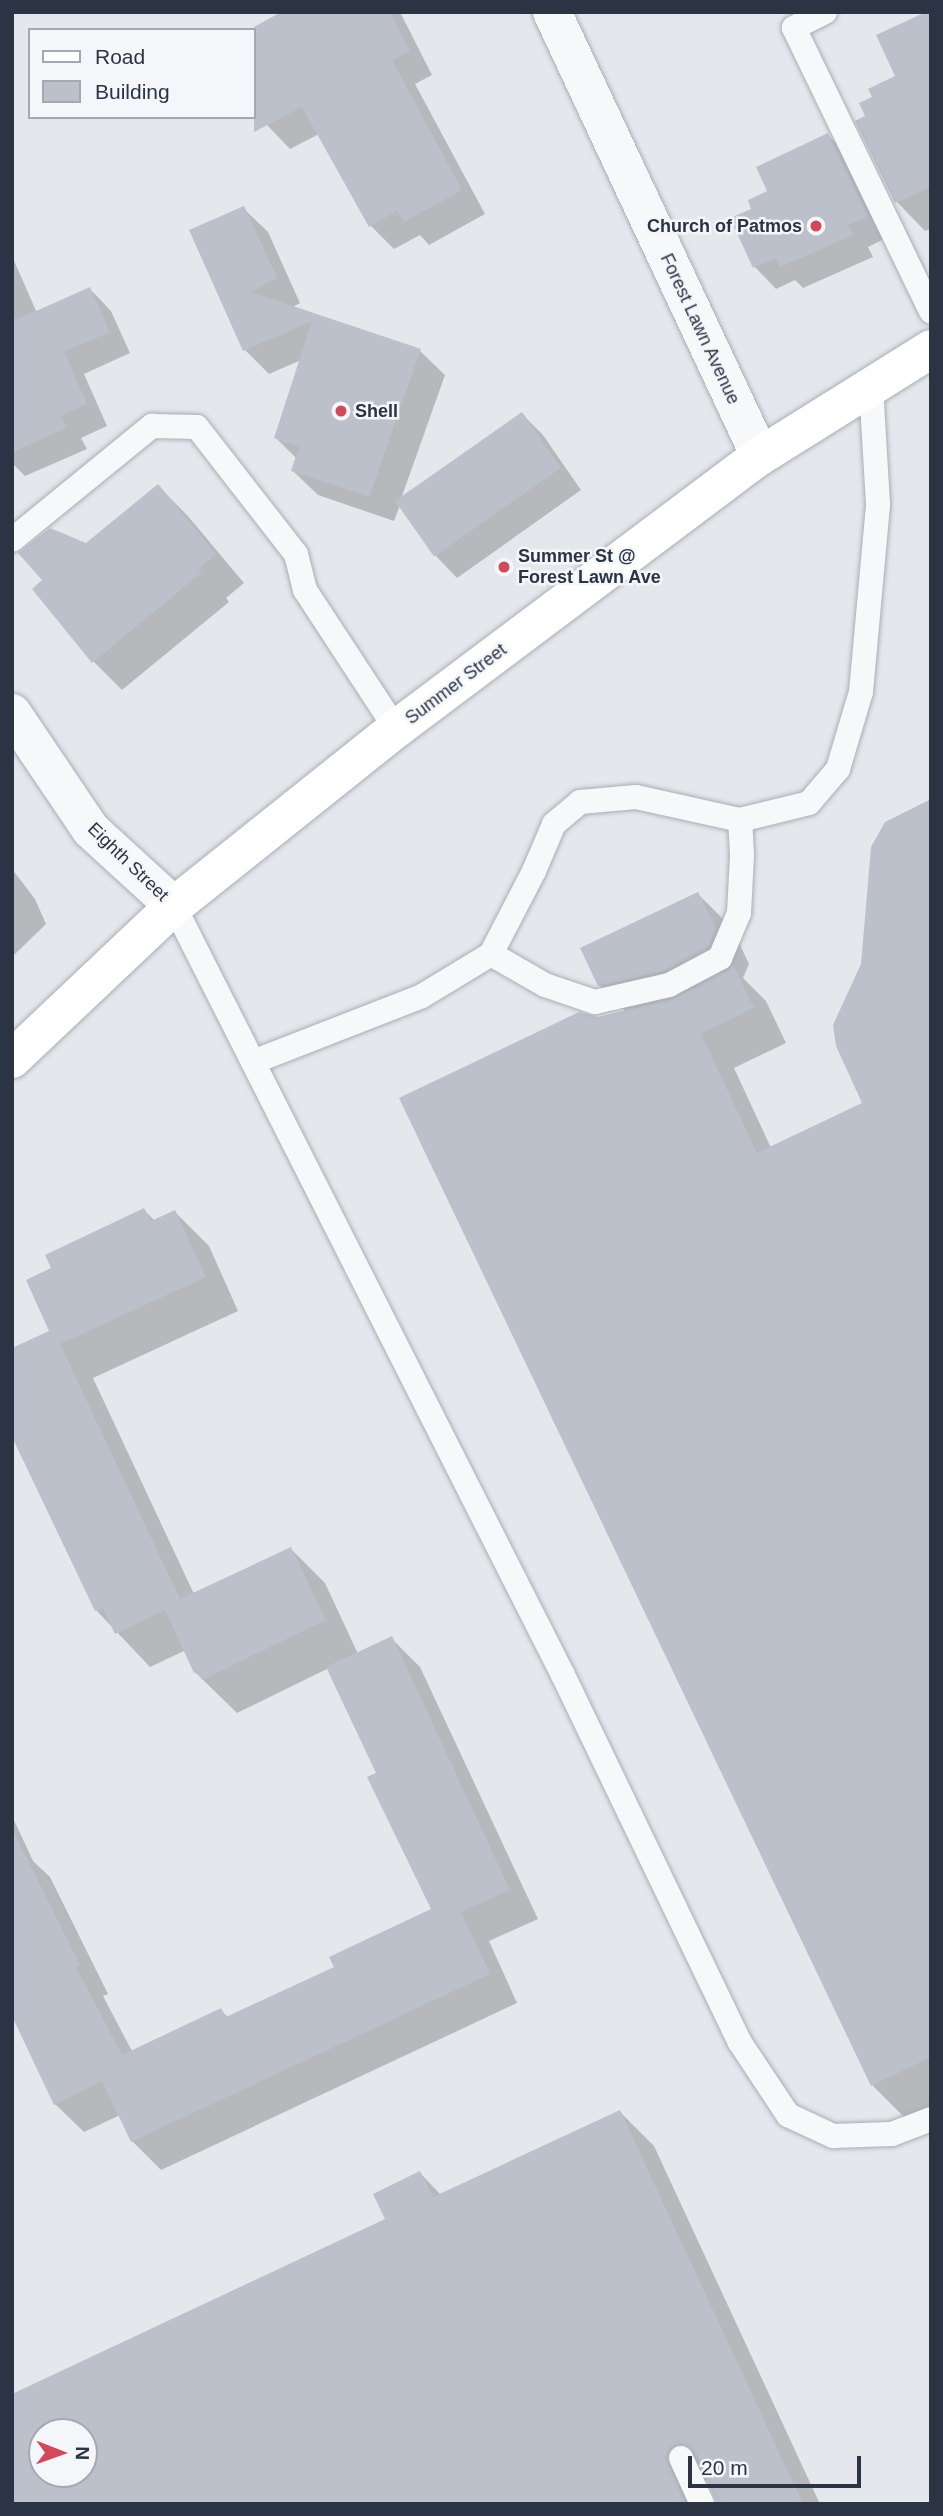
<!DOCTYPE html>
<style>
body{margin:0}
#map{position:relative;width:943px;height:2516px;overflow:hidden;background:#e4e7ec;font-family:Helvetica,sans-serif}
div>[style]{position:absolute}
.shadow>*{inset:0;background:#0003}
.building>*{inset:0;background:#bbc0ca;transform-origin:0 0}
.roads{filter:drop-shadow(0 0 2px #a9aeb7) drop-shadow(0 0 2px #a9aeb7)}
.service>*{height:24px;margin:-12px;padding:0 12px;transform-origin:12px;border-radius:12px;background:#f7f8fa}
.minor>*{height:38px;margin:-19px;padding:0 19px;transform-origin:19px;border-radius:19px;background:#f7f8fa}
.secondary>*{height:38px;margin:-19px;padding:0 19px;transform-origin:19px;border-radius:19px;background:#fff}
.dots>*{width:19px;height:19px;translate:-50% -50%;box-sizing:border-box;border:4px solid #f4f6f9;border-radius:50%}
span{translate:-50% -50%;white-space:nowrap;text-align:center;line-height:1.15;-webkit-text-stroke:5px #f4f6f9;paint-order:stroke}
.poi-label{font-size:18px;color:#2b3445;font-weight:700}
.right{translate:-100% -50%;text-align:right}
.left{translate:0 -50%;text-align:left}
.street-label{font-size:18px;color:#2b3445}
.frame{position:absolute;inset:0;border:14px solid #2b3445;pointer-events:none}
.legend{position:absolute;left:28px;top:28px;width:228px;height:91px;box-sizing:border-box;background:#f4f6f9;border:2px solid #a4a8b1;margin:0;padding:9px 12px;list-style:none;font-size:21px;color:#2b3445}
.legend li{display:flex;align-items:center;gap:14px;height:35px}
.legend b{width:35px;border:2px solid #a4a8b1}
.north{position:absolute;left:28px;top:2418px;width:70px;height:70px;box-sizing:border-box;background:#f4f6f9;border:2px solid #a4a8b1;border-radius:50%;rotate:91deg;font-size:19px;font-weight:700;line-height:28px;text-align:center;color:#2b3445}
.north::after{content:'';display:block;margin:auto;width:24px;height:32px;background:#d1495b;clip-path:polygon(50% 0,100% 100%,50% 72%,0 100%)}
.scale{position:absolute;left:688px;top:2456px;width:173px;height:32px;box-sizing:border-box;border:4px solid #2b3445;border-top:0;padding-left:9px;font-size:21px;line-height:24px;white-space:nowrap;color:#2b3445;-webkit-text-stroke:5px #f4f6f9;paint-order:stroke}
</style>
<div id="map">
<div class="shadow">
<i style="clip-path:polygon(285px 12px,400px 12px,432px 75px,415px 84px,485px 214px,429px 245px,420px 235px,394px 249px,371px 226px,319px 134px,290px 149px,267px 125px,254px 100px,251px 30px)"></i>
<i style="clip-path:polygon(931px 12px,931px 229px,925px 231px,897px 202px,858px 122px,867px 117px,874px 98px,897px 77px)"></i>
<i style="clip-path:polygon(828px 135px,849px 157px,888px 237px,868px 247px,873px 257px,803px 288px,795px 280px,776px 289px,755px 267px,732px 219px,754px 209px)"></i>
<i style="clip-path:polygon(243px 208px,268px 232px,300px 303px,291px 308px,420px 351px,445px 375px,401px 499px,522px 414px,543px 435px,581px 490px,457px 578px,436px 556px,400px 505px,394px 521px,318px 495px,293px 471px,297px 459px,276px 438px,301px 360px,269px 374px,245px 350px)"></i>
<i style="clip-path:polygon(12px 256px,37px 313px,90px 289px,111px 311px,130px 353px,84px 374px,107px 426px,81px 438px,87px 449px,25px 476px,12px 463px)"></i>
<i style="clip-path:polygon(158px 486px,187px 515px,244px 583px,226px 598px,229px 602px,122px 690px,94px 662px,35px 589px)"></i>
<i style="clip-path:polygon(931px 801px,931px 2107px,906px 2119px,872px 2085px,598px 1018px,626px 1012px,599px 985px,698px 894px,732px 928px,749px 964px,743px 978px,766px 1001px,786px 1043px,734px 1068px,771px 1148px,864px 1104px,863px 964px)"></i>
<i style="clip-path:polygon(12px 869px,35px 899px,46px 924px,12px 957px)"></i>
<i style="clip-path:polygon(144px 1210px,155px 1221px,175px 1212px,209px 1246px,238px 1311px,93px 1378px,194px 1594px,291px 1549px,325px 1583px,358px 1654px,391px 1638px,420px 1667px,538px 1919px,489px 1941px,517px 2003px,161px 2170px,132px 2141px,120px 2115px,84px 2132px,55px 2104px,12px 2012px,12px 1816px,33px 1861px,50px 1877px,108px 1994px,103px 1996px,132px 2051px,220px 2010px,228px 2017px,336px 1968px,433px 1910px,378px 1774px,329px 1668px,237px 1713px,195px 1672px,186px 1650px,150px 1667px,96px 1610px,51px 1332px,53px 1269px)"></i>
<i style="clip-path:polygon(evenodd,620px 2112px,654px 2146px,820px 2504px,717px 2504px,717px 2498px,708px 2478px,699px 2490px,703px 2504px,20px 2504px,12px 2396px,388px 2220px,420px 2173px,441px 2195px,620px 2112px,42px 2432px,84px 2432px,84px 2474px,42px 2474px,42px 2432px)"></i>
</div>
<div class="building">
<i style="clip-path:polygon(281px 12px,390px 12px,410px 51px,392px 60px,462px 190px,404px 222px,397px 211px,369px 227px,302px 107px,254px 132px,254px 27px)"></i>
<i style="clip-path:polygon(926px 12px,931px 12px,931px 187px,895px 203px,855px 121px,865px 116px,859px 103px,872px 97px,868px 89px,895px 76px,876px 35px)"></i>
<i style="clip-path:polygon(828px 133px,868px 216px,848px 225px,853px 235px,780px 267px,775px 258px,753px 268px,730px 218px,751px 209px,748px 200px,767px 191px,756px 167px)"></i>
<i style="clip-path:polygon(244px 206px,277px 278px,251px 292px,421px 349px,369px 497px,291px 471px,299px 447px,274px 438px,312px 321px,243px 351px,189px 230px)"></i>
<i style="clip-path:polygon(90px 287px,110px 332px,64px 352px,87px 404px,61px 416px,67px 428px,12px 452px,12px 313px,16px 320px)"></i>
<i style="left:522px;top:412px;width:68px;height:155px;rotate:55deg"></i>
<i style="clip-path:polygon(158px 484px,216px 554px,199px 569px,202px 572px,92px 663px,32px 589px,42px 580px,18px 553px,50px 528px,86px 543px)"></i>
<i style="clip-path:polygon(931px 799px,931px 2057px,871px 2086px,399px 1098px,579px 1012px,598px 1017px,673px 999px,727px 971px,733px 965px,754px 1008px,701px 1034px,757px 1153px,862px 1103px,836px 1046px,833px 1025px,861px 964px,871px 847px,885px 822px)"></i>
<i style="clip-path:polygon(698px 892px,716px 929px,708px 947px,664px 971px,598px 986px,580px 948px)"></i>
<i style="clip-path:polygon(144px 1208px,151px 1221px,175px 1210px,206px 1277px,60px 1344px,180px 1599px,291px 1547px,326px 1620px,202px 1680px,197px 1671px,194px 1673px,165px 1610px,115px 1634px,103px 1608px,95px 1611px,12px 1437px,12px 1348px,49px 1331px,26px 1280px,51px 1268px,45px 1255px)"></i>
<i style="clip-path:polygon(392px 1636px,510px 1890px,461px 1912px,490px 1974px,131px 2142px,102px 2081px,54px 2105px,12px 2016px,12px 1828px,80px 1965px,76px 1967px,122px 2055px,221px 2008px,226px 2017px,334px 1967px,329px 1957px,431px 1909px,367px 1777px,376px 1773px,326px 1667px)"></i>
<i style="clip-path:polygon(evenodd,620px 2110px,803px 2504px,717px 2504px,695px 2452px,682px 2443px,669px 2449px,666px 2457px,686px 2504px,12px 2504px,12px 2394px,385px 2219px,373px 2194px,420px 2171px,433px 2197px,620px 2110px,42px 2432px,84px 2432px,84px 2474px,42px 2474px,42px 2432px)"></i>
</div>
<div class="roads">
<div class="service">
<i style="left:825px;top:12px;width:35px;rotate:153deg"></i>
<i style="left:794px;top:28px;width:315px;rotate:64.2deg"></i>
<i style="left:12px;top:540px;width:181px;rotate:-39.2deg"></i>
<i style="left:152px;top:426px;width:45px;rotate:1.3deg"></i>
<i style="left:197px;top:427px;width:161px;rotate:52.1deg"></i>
<i style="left:296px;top:554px;width:37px;rotate:76deg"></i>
<i style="left:305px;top:590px;width:166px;rotate:56.8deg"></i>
<i style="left:174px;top:906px;width:862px;rotate:63.17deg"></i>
<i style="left:563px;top:1675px;width:406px;rotate:64.3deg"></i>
<i style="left:739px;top:2041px;width:89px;rotate:56.5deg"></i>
<i style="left:788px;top:2115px;width:50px;rotate:25deg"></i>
<i style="left:833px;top:2136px;width:59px;rotate:-1.9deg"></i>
<i style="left:892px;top:2134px;width:42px;rotate:-21deg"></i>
<i style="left:491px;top:954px;width:62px;rotate:29.9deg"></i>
<i style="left:545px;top:985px;width:53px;rotate:18.8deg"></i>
<i style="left:595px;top:1002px;width:76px;rotate:-12.9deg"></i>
<i style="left:669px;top:985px;width:58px;rotate:-27.9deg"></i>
<i style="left:720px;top:958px;width:49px;rotate:-67.1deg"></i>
<i style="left:739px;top:913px;width:58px;rotate:-87deg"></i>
<i style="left:742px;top:855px;width:35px;rotate:-93deg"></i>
<i style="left:253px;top:1062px;width:181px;rotate:-21.3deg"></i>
<i style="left:422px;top:996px;width:81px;rotate:-31.3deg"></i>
<i style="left:491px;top:954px;width:93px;rotate:-62.6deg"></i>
<i style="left:534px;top:871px;width:51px;rotate:-66.9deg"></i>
<i style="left:554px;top:824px;width:34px;rotate:-40deg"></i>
<i style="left:580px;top:802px;width:56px;rotate:-5.1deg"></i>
<i style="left:636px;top:797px;width:107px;rotate:12.5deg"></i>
<i style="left:740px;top:820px;width:71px;rotate:-13.8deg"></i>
<i style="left:809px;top:803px;width:45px;rotate:-49.5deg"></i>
<i style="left:838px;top:769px;width:80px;rotate:-73.4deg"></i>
<i style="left:861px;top:692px;width:189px;rotate:-84.8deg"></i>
<i style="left:878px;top:504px;width:118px;rotate:-93.4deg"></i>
<i style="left:681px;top:2458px;width:51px;rotate:65.5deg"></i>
</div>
<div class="minor">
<i style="left:552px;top:12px;width:490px;rotate:64.9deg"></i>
<i style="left:12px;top:713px;width:141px;rotate:56deg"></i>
<i style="left:91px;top:830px;width:113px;rotate:42.5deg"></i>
</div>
<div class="secondary">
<i style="left:12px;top:1059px;width:223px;rotate:-43.4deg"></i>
<i style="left:174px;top:906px;width:284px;rotate:-38.6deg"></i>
<i style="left:396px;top:729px;width:455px;rotate:-36.9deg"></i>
<i style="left:760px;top:456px;width:202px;rotate:-32deg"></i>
</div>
</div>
<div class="dots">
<i style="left:816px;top:226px;background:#d1495b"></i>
<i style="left:341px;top:411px;background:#d1495b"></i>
<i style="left:504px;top:567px;background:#d1495b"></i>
</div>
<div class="poi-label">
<span class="right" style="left:802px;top:226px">Church of Patmos</span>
<span class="left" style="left:355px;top:411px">Shell</span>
<span class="left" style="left:518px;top:567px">Summer St @<br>Forest Lawn Ave</span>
</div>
<div class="street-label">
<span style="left:700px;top:329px;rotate:65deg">Forest Lawn Avenue</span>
<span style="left:456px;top:684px;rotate:-37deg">Summer Street</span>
<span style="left:128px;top:862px;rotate:44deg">Eighth Street</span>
</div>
<div class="frame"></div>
<ul class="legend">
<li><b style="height:9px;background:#fff"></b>Road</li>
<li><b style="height:19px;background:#bbc0ca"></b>Building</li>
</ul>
<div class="north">N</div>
<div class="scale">20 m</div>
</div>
